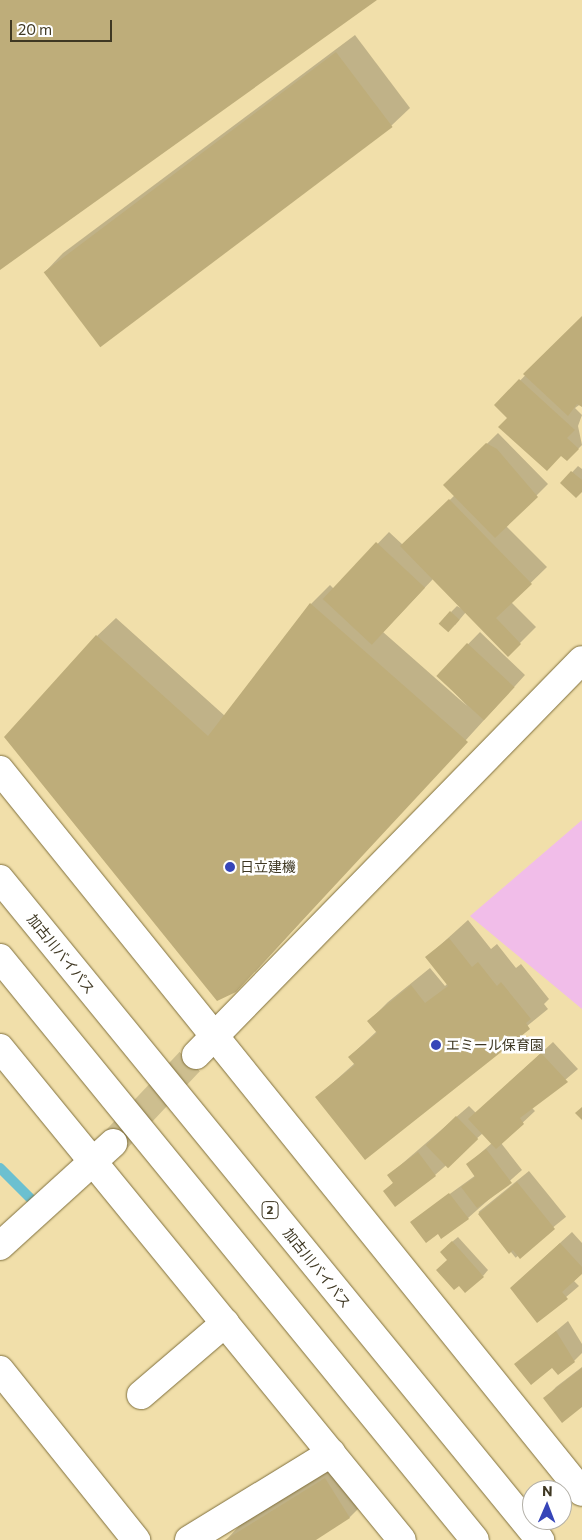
<!DOCTYPE html>
<meta charset="utf-8">
<style>
body{margin:0}
#map{position:relative;width:582px;height:1540px;overflow:hidden;background:#f1dfaa;font-family:Commissioner,"Noto Sans JP",sans-serif}
div>[style]{position:absolute}
.green>*{inset:0;background:#f1bde9}
.shadow>*{inset:0;background:#0003;transform-origin:0 0}
.stream>*{height:10px;margin:-5px;padding:0 5px;transform-origin:5px;border-radius:5px;background:#6cc0d0}
.building>*{inset:0;background:#bead7a;transform-origin:0 0}
.minor-tunnel>*{height:28px;margin-top:-14px;transform-origin:0;background:repeating-linear-gradient(90deg,#cdbe8f 0 28px,transparent 0 42px)}
.roads{filter:drop-shadow(0 0 1px #7f6f3d) drop-shadow(0 0 1px #7f6f3d)}
.minor>*{height:28px;margin:-14px;padding:0 14px;transform-origin:14px;border-radius:14px;background:#fff}
.motorway>*{height:28px;margin:-14px;padding:0 14px;transform-origin:14px;border-radius:14px;background:#fff}
.dots>*{width:14px;height:14px;translate:-50% -50%;box-sizing:border-box;border:2px solid #fff;border-radius:50%}
span{translate:-50% -50%;white-space:nowrap;text-align:center;line-height:1.15;-webkit-text-stroke:5px #fff;paint-order:stroke}
.shield-label span{padding:1px 4px;background:#fff;border:1px solid;border-radius:4px;-webkit-text-stroke-width:0}
.shield-label{font-size:12px;color:#3f3823;font-weight:700}
.poi-label{font-size:14px;color:#3f3823}
.left{translate:0 -50%;text-align:left}
.street-label{font-size:14px;color:#3f3823}
.north{position:absolute;left:522px;top:1480px;width:50px;height:50px;box-sizing:border-box;background:#fff;border:1px solid #b2afa7;border-radius:50%;rotate:1deg;font-size:14px;font-weight:700;line-height:20px;text-align:center;color:#3f3823}
.north::after{content:'';display:block;margin:auto;width:18px;height:22px;background:#3645b8;clip-path:polygon(50% 0,100% 100%,50% 72%,0 100%)}
.scale{position:absolute;left:10px;top:20px;width:102px;height:22px;box-sizing:border-box;border:2px solid #3f3823;border-top:0;padding-left:6px;font-size:15px;line-height:18px;white-space:nowrap;color:#3f3823;-webkit-text-stroke:4px #fff;paint-order:stroke}
</style>
<div id="map">
<div class="green">
<i style="clip-path:polygon(582px 820px,582px 1009px,470px 916px)"></i>
</div>
<div class="shadow">
<i style="clip-path:polygon(355px 35px,410px 108px,391px 126px,45px 272px,63px 253px)"></i>
<i style="clip-path:polygon(582px 318px,582px 403px,575px 408px,582px 415px,578px 426px,582px 445px,567px 460px,496px 405px)"></i>
<i style="clip-path:polygon(498px 433px,548px 484px,506px 526px,547px 567px,511px 602px,536px 627px,508px 655px,466px 612px,455px 625px,451px 612px,457px 606px,464px 610px,433px 579px,383px 632px,467px 706px,438px 675px,480px 632px,525px 675px,255px 972px,97px 636px,116px 618px,225px 716px,311px 604px,330px 585px,334px 589px,389px 532px,403px 545px,455px 495px,445px 485px)"></i>
<i style="clip-path:polygon(578px 466px,582px 469px,582px 490px,562px 483px)"></i>
<i style="clip-path:polygon(468px 920px,491px 949px,497px 944px,516px 968px,521px 964px,549px 999px,544px 1004px,548px 1009px,365px 1158px,317px 1097px,355px 1063px,349px 1057px,377px 1031px,369px 1021px,388px 1002px,430px 968px,445px 986px,448px 983px,427px 957px)"></i>
<i style="clip-path:polygon(553px 1042px,578px 1069px,532px 1108px,535px 1111px,501px 1143px,522px 1170px,468px 1218px,438px 1233px,411px 1222px,476px 1175px,468px 1164px,492px 1143px,483px 1133px,435px 1175px,385px 1191px,394px 1182px,389px 1175px,469px 1106px,476px 1113px)"></i>
<i style="left:529px;top:1171px;width:59px;height:65px;rotate:51deg"></i>
<i style="clip-path:polygon(572px 1232px,582px 1243px,582px 1273px,574px 1281px,579px 1286px,538px 1321px,523px 1277px)"></i>
<i style="clip-path:polygon(458px 1237px,488px 1270px,483px 1276px,447px 1246px)"></i>
<i style="clip-path:polygon(568px 1321px,582px 1344px,582px 1353px,574px 1361px,552px 1367px,516px 1364px)"></i>
<i style="clip-path:polygon(582px 1367px,582px 1406px,545px 1399px,556px 1387px)"></i>
<i style="clip-path:polygon(342px 1463px,366px 1501px,350px 1517px,313px 1540px,226px 1540px,240px 1525px)"></i>
</div>
<div class="stream">
<i style="left:0;top:1168px;width:52px;rotate:45deg"></i>
</div>
<div class="building">
<i style="clip-path:polygon(0 0,377px 0,0 270px)"></i>
<i style="left:336px;top:52px;width:94px;height:366px;rotate:53deg"></i>
<i style="clip-path:polygon(582px 316px,582px 407px,577px 404px,568px 416px,523px 374px)"></i>
<i style="clip-path:polygon(519px 379px,575px 430px,567px 438px,579px 449px,567px 461px,561px 456px,547px 471px,498px 427px,507px 418px,494px 405px)"></i>
<i style="clip-path:polygon(486px 443px,497px 449px,538px 497px,495px 538px,443px 485px)"></i>
<i style="clip-path:polygon(571px 471px,582px 480px,582px 492px,576px 498px,560px 483px)"></i>
<i style="clip-path:polygon(449px 499px,532px 584px,496px 618px,521px 644px,508px 657px,400px 546px)"></i>
<i style="left:376px;top:542px;width:67px;height:78px;rotate:43deg"></i>
<i style="clip-path:polygon(310px 603px,468px 742px,236px 992px,217px 1001px,4px 737px,96px 635px,208px 736px)"></i>
<i style="left:450px;top:611px;width:13px;height:17px;rotate:42deg"></i>
<i style="left:467px;top:643px;width:65px;height:45px;rotate:43deg"></i>
<i style="clip-path:polygon(449px 938px,472px 967px,478px 962px,497px 986px,501px 982px,531px 1019px,526px 1023px,530px 1029px,365px 1160px,315px 1097px,355px 1065px,348px 1057px,377px 1033px,367px 1021px,411px 985px,425px 1003px,448px 986px,425px 957px)"></i>
<i style="clip-path:polygon(541px 1053px,568px 1082px,520px 1118px,524px 1124px,496px 1149px,468px 1119px)"></i>
<i style="clip-path:polygon(582px 1107px,582px 1120px,575px 1113px)"></i>
<i style="left:456px;top:1116px;width:32px;height:42px;rotate:46deg"></i>
<i style="clip-path:polygon(486px 1149px,512px 1183px,477px 1208px,461px 1187px,475px 1177px,466px 1164px)"></i>
<i style="clip-path:polygon(418px 1152px,436px 1176px,395px 1207px,383px 1191px,393px 1183px,387px 1175px)"></i>
<i style="clip-path:polygon(517px 1182px,555px 1229px,520px 1259px,513px 1250px,509px 1254px,478px 1214px)"></i>
<i style="clip-path:polygon(449px 1193px,469px 1219px,441px 1239px,438px 1234px,426px 1243px,410px 1222px)"></i>
<i style="clip-path:polygon(452px 1241px,484px 1277px,465px 1293px,459px 1286px,454px 1290px,436px 1270px,447px 1260px,440px 1252px)"></i>
<i style="clip-path:polygon(560px 1243px,582px 1267px,582px 1274px,562px 1292px,568px 1299px,537px 1323px,510px 1288px)"></i>
<i style="clip-path:polygon(556px 1331px,575px 1362px,558px 1375px,552px 1368px,531px 1385px,514px 1364px)"></i>
<i style="clip-path:polygon(582px 1368px,582px 1407px,562px 1423px,543px 1398px)"></i>
<i style="clip-path:polygon(325px 1478px,350px 1518px,316px 1540px,225px 1540px)"></i>
</div>
<div class="minor-tunnel">
<i style="left:113px;top:1143px;width:121px;rotate:-46.7deg"></i>
</div>
<div class="roads">
<div class="minor">
<i style="left:0;top:770px;width:927px;rotate:51.13deg"></i>
<i style="left:0;top:1048px;width:635px;rotate:50.75deg"></i>
<i style="left:196px;top:1055px;width:552px;rotate:-45.66deg"></i>
<i style="left:0;top:1246px;width:153px;rotate:-42.3deg"></i>
<i style="left:0;top:1370px;width:218px;rotate:51.3deg"></i>
<i style="left:141px;top:1395px;width:111px;rotate:-40.6deg"></i>
<i style="left:189px;top:1540px;width:167px;rotate:-31.5deg"></i>
</div>
<div class="motorway">
<i style="left:0;top:879px;width:854px;rotate:50.75deg"></i>
<i style="left:0;top:958px;width:751px;rotate:50.78deg"></i>
</div>
</div>
<div class="dots">
<i style="left:230px;top:867px;background:#3645b8"></i>
<i style="left:436px;top:1045px;background:#3645b8"></i>
</div>
<div class="shield-label">
<span style="left:270px;top:1210px">2</span>
</div>
<div class="poi-label">
<span class="left" style="left:240px;top:867px">日立建機</span>
<span class="left" style="left:446px;top:1045px">エミール保育園</span>
</div>
<div class="street-label">
<span style="left:61px;top:954px;rotate:51deg">加古川バイパス</span>
<span style="left:317px;top:1268px;rotate:51deg">加古川バイパス</span>
</div>
<div class="north">N</div>
<div class="scale">20 m</div>
</div>
